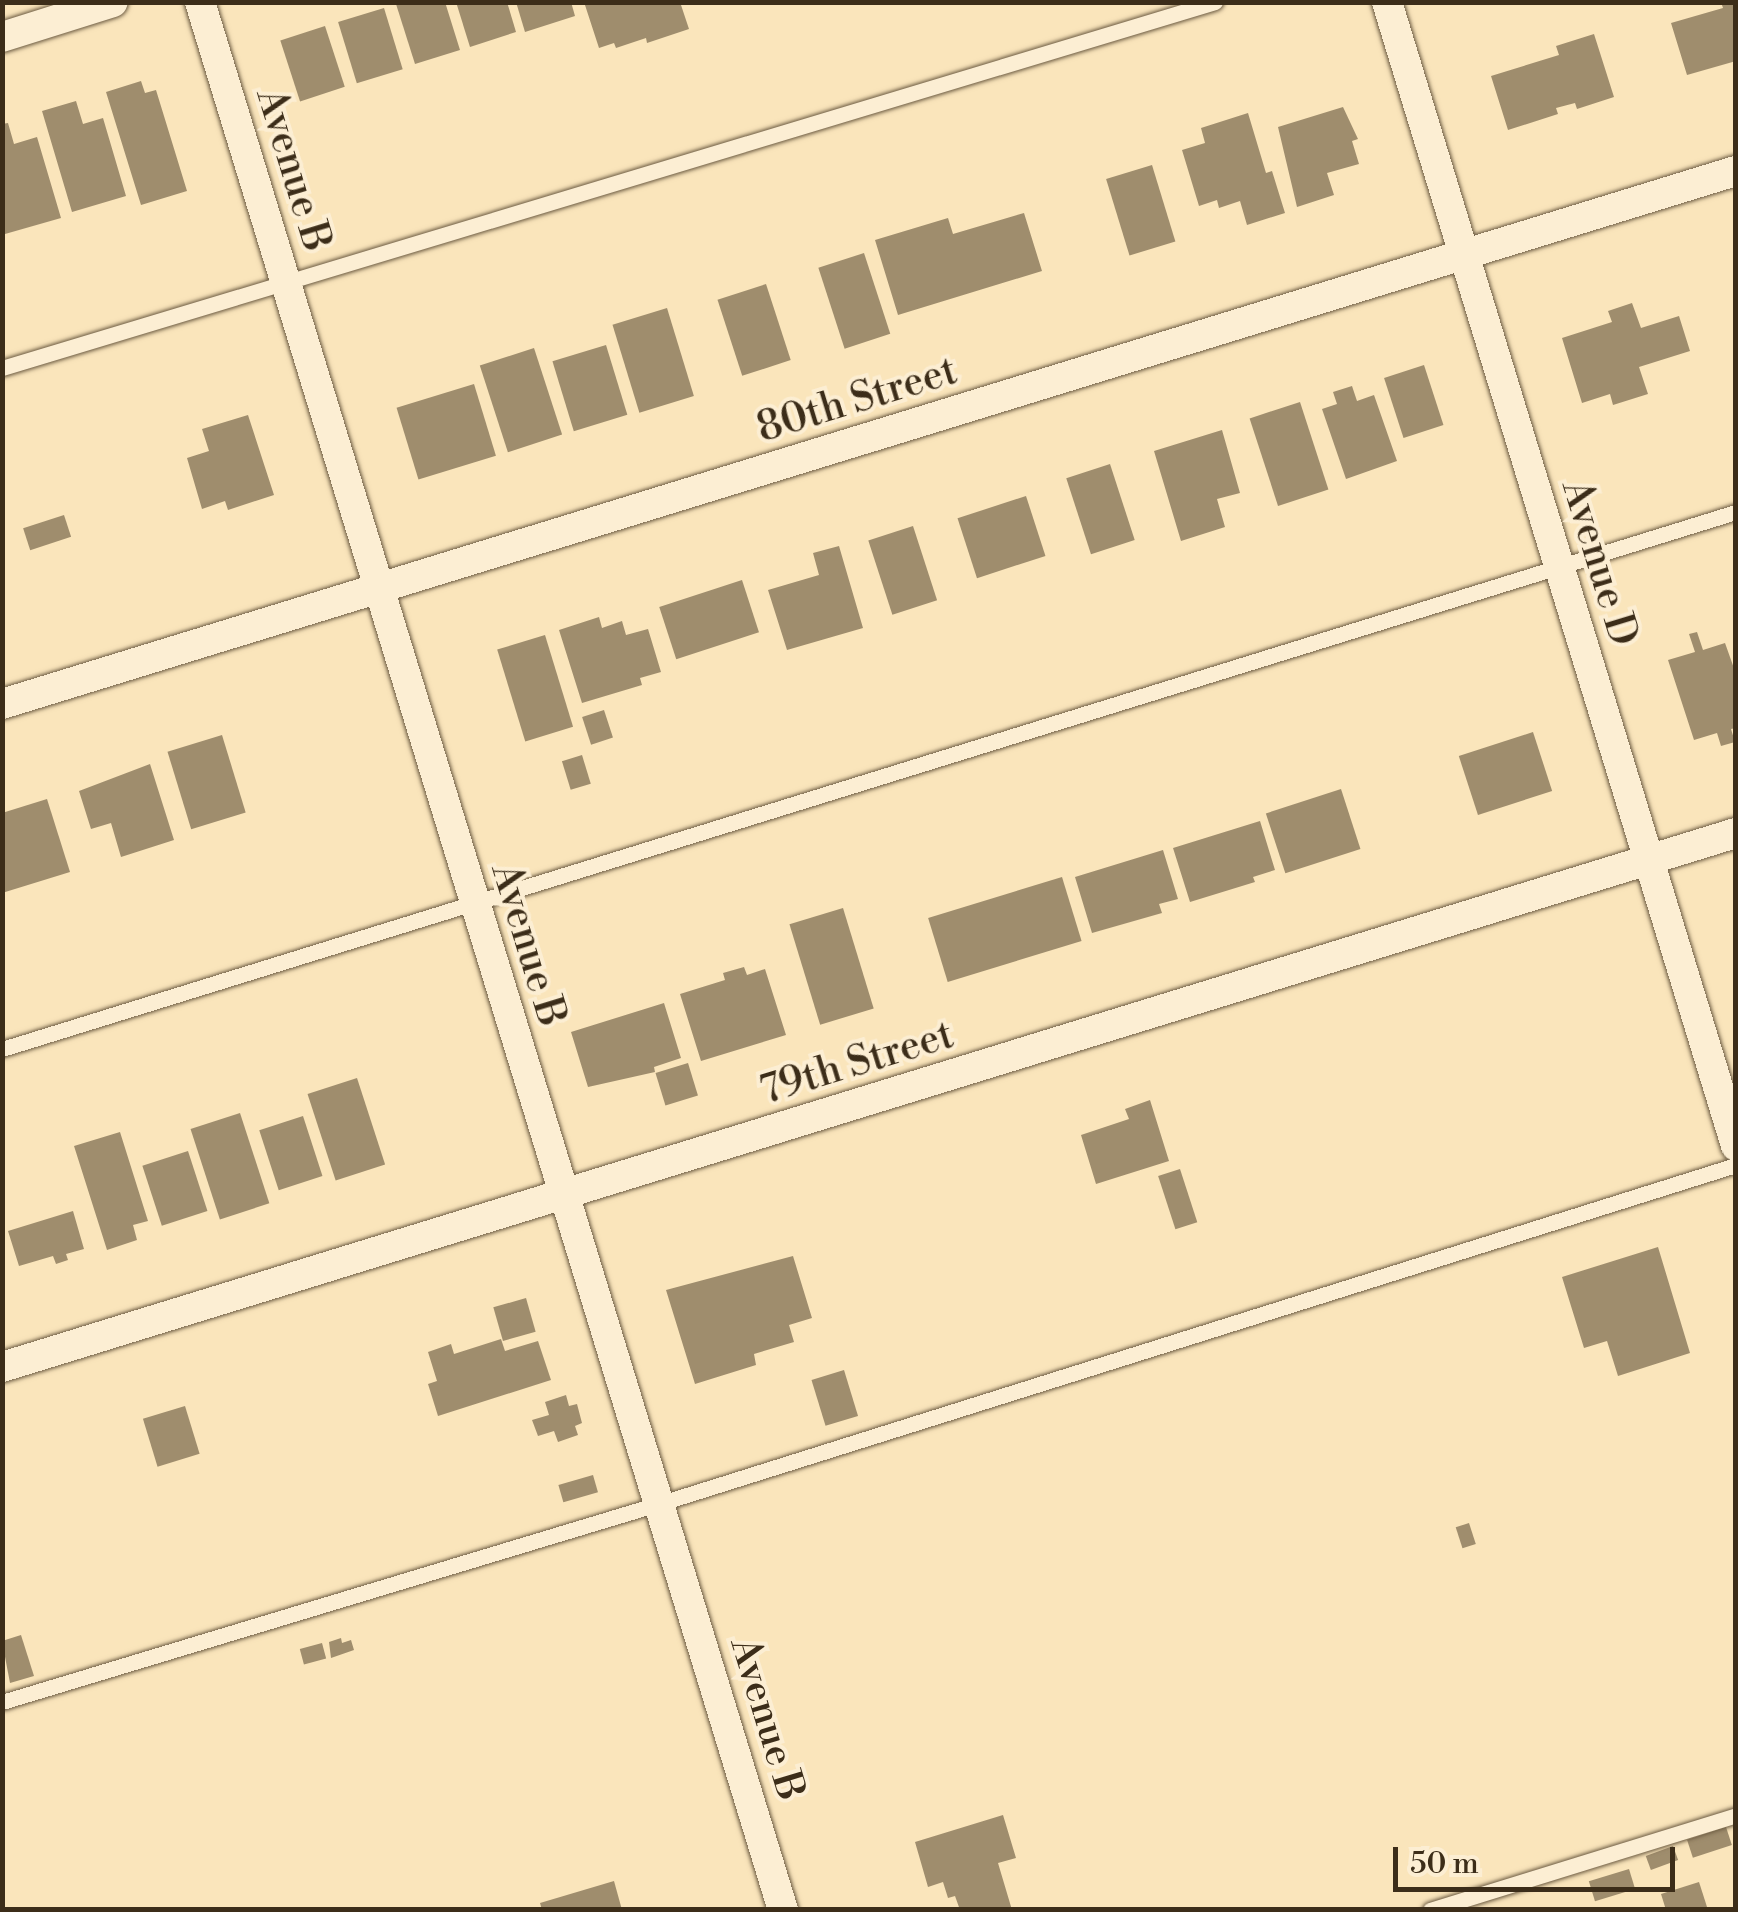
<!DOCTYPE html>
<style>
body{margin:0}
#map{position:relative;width:1738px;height:1912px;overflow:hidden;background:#fae5bb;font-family:"Libre Bodoni",serif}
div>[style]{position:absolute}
.building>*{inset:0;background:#9f8d6d;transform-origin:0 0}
.roads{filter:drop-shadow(0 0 2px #6c5b42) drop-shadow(0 0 2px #6c5b42)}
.lane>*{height:15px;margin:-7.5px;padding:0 7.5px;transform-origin:7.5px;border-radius:7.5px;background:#fceed3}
.street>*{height:30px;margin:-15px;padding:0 15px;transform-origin:15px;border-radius:15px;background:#fceed3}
span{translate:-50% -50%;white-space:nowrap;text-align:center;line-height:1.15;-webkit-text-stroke:8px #fceed3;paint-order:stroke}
.street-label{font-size:40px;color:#3c2d19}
.frame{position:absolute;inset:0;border:5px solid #3c2d19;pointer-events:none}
.scale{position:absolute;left:1393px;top:1847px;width:282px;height:45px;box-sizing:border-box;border:5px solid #3c2d19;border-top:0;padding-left:12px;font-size:30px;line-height:35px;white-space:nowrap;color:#3c2d19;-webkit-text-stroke:8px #fceed3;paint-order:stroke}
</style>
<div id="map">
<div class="building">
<i style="clip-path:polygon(445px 2px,460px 50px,415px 64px,396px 4px)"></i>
<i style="clip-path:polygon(456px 2px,507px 2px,516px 32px,470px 47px)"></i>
<i style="clip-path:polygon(516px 2px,571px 2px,575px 16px,525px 32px)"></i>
<i style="clip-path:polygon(584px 2px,680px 2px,689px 29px,647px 43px,646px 38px,616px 48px,614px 43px,599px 48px)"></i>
<i style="clip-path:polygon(1721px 2px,1736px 2px,1736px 61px,1687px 75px,1671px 23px,1723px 8px)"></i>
<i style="left:384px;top:8px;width:64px;height:48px;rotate:73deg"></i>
<i style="left:325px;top:26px;width:64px;height:47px;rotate:72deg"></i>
<i style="clip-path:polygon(1594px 34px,1614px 97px,1577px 109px,1575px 103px,1556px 108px,1558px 114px,1508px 130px,1491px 76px,1559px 55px,1556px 46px)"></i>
<i style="clip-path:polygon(141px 81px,145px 93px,156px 90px,187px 191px,141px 205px,106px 92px)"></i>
<i style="clip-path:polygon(76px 101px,83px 124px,103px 118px,126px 196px,72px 212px,42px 111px)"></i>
<i style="clip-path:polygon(1343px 107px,1358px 139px,1352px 141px,1359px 164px,1327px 173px,1334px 195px,1297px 207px,1278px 127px)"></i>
<i style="clip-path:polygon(1248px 113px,1266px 173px,1272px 171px,1285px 213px,1247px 225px,1240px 201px,1219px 208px,1217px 200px,1199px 206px,1182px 150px,1205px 143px,1201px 128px)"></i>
<i style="clip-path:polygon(8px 123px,14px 144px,37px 137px,61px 218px,5px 234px,2px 124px)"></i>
<i style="left:1152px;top:165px;width:80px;height:48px;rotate:73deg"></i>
<i style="clip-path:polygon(1024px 213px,1042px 271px,898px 315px,875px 240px,948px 218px,953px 234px)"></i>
<i style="left:864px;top:253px;width:85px;height:48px;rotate:72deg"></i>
<i style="left:766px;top:284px;width:80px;height:51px;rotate:72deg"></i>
<i style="clip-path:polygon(1632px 303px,1641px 328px,1679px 316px,1690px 351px,1639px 367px,1648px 394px,1613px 405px,1610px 394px,1582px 403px,1562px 338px,1612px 322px,1608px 311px)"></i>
<i style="left:667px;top:308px;width:92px;height:57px;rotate:73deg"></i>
<i style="left:606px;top:345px;width:73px;height:56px;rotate:73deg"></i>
<i style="left:534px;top:348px;width:91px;height:57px;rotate:72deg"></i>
<i style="left:1424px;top:365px;width:63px;height:42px;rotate:72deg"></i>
<i style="left:474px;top:384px;width:75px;height:81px;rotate:73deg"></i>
<i style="clip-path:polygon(1352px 386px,1357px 401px,1374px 395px,1397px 461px,1346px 479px,1322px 409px,1337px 404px,1333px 392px)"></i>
<i style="left:1300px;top:402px;width:92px;height:53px;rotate:72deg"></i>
<i style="clip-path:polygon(248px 415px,274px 495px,228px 510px,225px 501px,202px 509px,187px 458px,209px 451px,202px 429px)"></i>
<i style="clip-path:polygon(1222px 430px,1240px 493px,1217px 499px,1225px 527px,1181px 541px,1154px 451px)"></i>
<i style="left:1110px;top:464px;width:80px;height:46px;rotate:72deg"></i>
<i style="left:1026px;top:496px;width:63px;height:72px;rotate:72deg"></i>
<i style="left:64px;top:515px;width:23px;height:43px;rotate:72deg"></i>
<i style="left:913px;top:526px;width:78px;height:47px;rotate:72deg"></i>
<i style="clip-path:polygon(839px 546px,863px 628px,787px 650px,768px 590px,819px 575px,813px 553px)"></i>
<i style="left:742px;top:580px;width:55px;height:87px;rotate:72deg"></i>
<i style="clip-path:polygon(599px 617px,602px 628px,622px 621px,626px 635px,648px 629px,661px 672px,640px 678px,642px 685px,582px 703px,559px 630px)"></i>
<i style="clip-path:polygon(1697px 632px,1703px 650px,1725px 643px,1736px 674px,1736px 728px,1731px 729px,1735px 742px,1721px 746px,1717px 733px,1694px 740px,1668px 660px,1695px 652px,1689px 634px)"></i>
<i style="left:545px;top:635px;width:96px;height:50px;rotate:73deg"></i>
<i style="left:604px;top:710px;width:29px;height:23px;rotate:72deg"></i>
<i style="left:1533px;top:732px;width:62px;height:78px;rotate:72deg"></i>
<i style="left:222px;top:735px;width:81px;height:57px;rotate:73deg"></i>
<i style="left:582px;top:755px;width:30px;height:21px;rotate:73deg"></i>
<i style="clip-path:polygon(150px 764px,174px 840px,121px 857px,111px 823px,91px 829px,79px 791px)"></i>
<i style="left:1341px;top:789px;width:63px;height:79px;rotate:72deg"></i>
<i style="clip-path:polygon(47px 799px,70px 872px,2px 893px,2px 813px)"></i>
<i style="clip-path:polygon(1260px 821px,1275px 870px,1253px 877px,1255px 882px,1190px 902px,1173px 848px)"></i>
<i style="clip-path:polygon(1163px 850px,1178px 899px,1159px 904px,1162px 913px,1092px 933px,1075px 877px)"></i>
<i style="left:1062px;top:877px;width:67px;height:140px;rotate:73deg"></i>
<i style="left:843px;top:908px;width:105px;height:56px;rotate:73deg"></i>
<i style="clip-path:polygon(744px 967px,747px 975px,765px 969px,786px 1035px,701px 1061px,680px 994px,725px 980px,723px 973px)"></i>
<i style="clip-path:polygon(664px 1003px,681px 1058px,654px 1067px,655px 1072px,588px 1087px,571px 1032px)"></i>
<i style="left:688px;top:1063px;width:34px;height:34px;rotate:73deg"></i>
<i style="left:357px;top:1078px;width:91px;height:52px;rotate:72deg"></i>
<i style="clip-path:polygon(1150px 1100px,1169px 1161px,1096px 1184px,1081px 1135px,1129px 1119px,1125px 1109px)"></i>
<i style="left:240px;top:1113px;width:95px;height:52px;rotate:72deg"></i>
<i style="left:303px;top:1116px;width:63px;height:46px;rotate:72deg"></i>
<i style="clip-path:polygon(120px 1132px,148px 1221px,133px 1225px,137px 1240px,107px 1250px,74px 1146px)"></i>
<i style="left:188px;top:1151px;width:63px;height:48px;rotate:72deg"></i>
<i style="left:1180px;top:1169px;width:56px;height:23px;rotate:72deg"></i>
<i style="clip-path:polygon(73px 1211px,84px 1249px,66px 1254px,68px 1260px,56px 1264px,53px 1256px,19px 1266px,8px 1231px)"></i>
<i style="clip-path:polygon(1658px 1247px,1690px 1353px,1618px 1376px,1607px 1341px,1584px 1348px,1562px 1277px)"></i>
<i style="clip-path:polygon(793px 1256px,812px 1318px,789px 1325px,794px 1342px,754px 1354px,756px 1365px,695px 1384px,666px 1290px)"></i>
<i style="left:526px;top:1298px;width:35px;height:34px;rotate:74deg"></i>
<i style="clip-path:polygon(501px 1339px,505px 1351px,538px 1341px,551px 1380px,438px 1416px,428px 1384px,437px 1381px,428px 1352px,451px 1344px,454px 1354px)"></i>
<i style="left:844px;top:1370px;width:48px;height:34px;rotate:73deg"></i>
<i style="clip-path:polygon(566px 1395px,569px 1406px,577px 1404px,582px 1423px,575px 1426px,578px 1435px,558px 1442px,554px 1431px,538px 1436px,532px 1420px,549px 1415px,545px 1402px)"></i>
<i style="left:185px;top:1406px;width:50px;height:44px;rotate:73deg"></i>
<i style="left:593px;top:1475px;width:18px;height:36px;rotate:74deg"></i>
<i style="left:1469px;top:1523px;width:22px;height:14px;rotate:72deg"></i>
<i style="clip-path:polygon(21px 1635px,34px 1676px,10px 1683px,2px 1641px)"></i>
<i style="clip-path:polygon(341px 1638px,342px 1643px,351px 1640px,354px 1650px,331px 1658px,329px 1642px)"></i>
<i style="left:322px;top:1643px;width:16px;height:23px;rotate:75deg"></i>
<i style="clip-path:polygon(1003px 1815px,1016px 1858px,998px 1863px,1012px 1910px,960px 1910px,955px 1896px,948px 1898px,943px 1882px,928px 1887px,915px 1842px)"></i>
<i style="left:1726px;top:1827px;width:19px;height:41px;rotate:72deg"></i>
<i style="left:1673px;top:1846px;width:15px;height:29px;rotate:70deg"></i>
<i style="left:1629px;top:1869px;width:21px;height:42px;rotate:73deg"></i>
<i style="clip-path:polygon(614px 1881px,622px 1910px,542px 1910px,540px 1903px)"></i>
<i style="clip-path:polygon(1699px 1882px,1708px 1910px,1666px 1910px,1661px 1894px)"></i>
</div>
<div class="roads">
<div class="lane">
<i style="left:2px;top:368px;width:1267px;rotate:-16.79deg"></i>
<i style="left:2px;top:1049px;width:1815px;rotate:-17.21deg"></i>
<i style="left:2px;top:1702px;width:685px;rotate:-16.8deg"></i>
<i style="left:658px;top:1504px;width:1130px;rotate:-17.46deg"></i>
<i style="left:1430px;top:1910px;width:320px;rotate:-17.2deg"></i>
</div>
<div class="street">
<i style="left:200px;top:2px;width:1995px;rotate:73.01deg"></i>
<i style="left:1387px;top:2px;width:1196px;rotate:73.03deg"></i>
<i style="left:2px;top:37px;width:116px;rotate:-17.5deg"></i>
<i style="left:2px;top:704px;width:1814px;rotate:-17.09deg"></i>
<i style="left:2px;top:1367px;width:1814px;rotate:-17.12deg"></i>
</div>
</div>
<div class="street-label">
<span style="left:293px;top:170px;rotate:73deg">Avenue B</span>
<span style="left:857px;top:400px;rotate:-17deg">80th Street</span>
<span style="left:1599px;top:563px;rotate:73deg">Avenue D</span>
<span style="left:528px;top:945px;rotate:73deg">Avenue B</span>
<span style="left:857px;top:1063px;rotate:-17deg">79th Street</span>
<span style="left:767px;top:1719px;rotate:73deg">Avenue B</span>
</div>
<div class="frame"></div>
<div class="scale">50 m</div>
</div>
